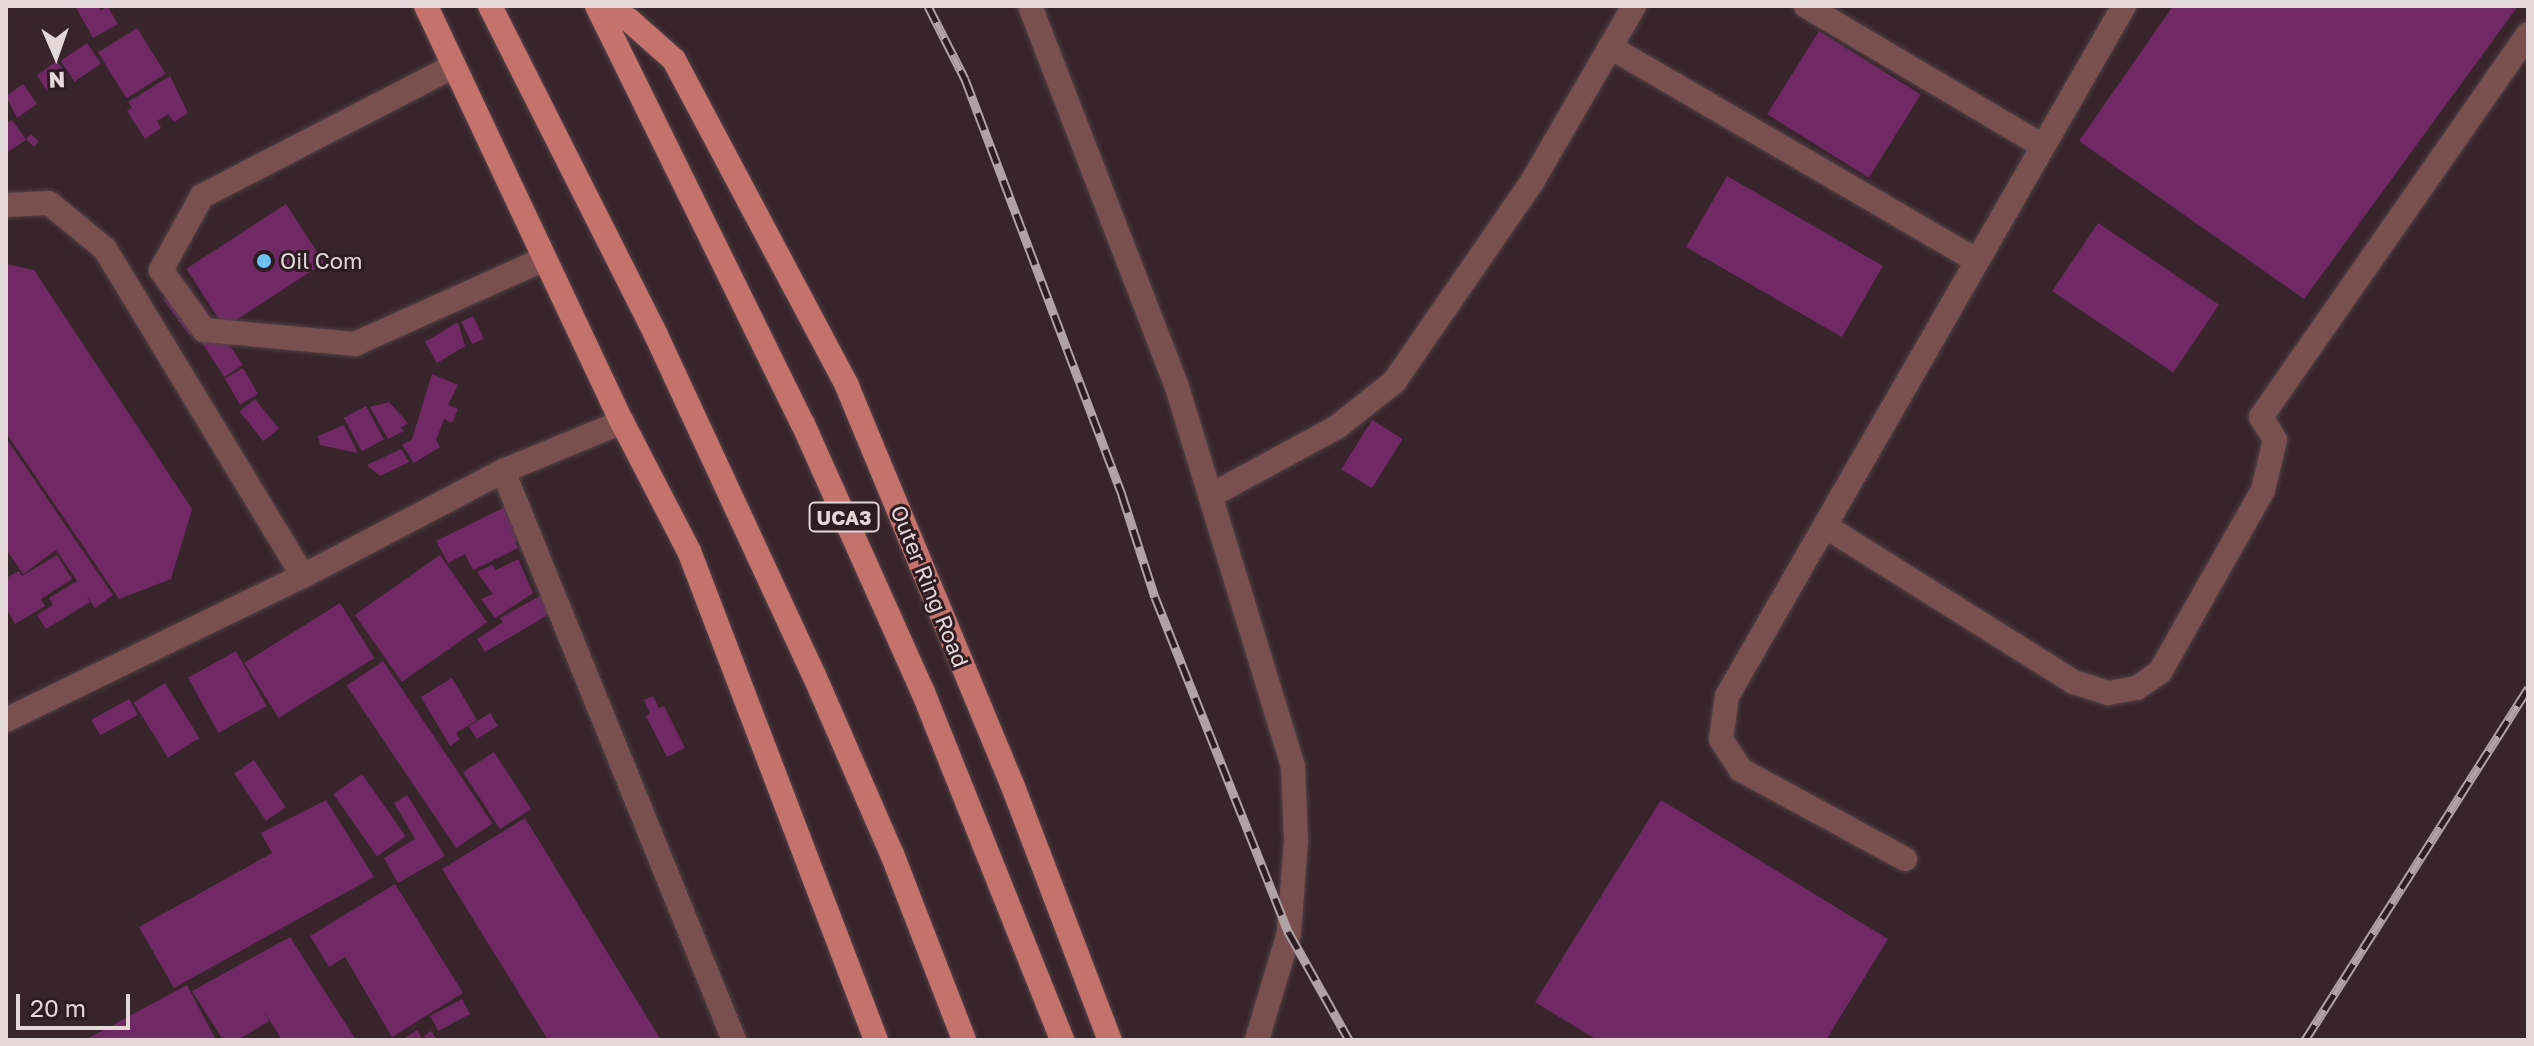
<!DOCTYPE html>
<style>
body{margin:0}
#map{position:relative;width:2534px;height:1046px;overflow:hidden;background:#37252b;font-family:"Golos Text",sans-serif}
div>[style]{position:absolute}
.building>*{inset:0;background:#702965;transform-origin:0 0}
.roads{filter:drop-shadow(0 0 2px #534147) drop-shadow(0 0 2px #534147)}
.minor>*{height:24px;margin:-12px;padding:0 12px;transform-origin:12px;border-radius:12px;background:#79504d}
.major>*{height:24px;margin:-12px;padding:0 12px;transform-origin:12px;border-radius:12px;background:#c5716c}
.rail>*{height:9px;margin-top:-4.5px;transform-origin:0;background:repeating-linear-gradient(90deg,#2d1c21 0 18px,#b0a2a6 0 36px);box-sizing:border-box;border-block:2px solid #b0a2a6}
.dots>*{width:22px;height:22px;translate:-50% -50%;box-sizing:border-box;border:4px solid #2d1c21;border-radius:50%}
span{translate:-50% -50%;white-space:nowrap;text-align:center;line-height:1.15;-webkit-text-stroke:6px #2d1c21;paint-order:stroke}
.shield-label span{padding:2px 6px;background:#2d1c21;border:2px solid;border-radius:6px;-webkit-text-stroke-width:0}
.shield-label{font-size:20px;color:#e3d7da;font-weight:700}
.poi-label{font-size:22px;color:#e3d7da}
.left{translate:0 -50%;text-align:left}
.street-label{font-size:22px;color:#e3d7da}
.frame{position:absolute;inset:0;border:8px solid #e3d7da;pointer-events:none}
.north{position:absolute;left:16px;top:16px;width:80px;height:80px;-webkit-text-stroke:6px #2d1c21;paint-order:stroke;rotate:178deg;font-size:22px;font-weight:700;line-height:32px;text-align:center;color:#e3d7da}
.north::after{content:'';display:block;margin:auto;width:28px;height:36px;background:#e3d7da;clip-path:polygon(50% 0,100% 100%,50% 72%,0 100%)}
.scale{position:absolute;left:16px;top:994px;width:114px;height:36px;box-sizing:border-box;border:4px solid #e3d7da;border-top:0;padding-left:10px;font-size:24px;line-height:28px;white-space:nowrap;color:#e3d7da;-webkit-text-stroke:6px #2d1c21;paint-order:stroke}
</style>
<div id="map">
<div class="building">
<i style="clip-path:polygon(75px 6px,98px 6px,101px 11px,107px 6px,118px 24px,93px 38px)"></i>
<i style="clip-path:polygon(2173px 6px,2518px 6px,2304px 299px,2079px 141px)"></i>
<i style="left:137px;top:28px;width:54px;height:46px;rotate:58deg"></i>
<i style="left:1819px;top:31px;width:120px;height:98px;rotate:32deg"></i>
<i style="left:87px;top:43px;width:25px;height:32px;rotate:56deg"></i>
<i style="left:57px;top:61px;width:19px;height:25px;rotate:55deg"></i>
<i style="clip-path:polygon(170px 76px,188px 113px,174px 122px,168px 114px,157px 121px,161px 128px,145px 139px,127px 111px,132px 108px,128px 102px)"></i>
<i style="clip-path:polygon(23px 84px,37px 104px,17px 118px,6px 96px)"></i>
<i style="clip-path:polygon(12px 120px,26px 140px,6px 153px,6px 124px)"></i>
<i style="left:31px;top:134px;width:11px;height:7px;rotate:45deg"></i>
<i style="left:1727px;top:176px;width:180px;height:82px;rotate:30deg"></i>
<i style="left:286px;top:204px;width:70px;height:119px;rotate:57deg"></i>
<i style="left:2098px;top:223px;width:146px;height:82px;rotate:34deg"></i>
<i style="clip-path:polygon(6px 264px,34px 270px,192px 509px,171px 579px,119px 599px,6px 433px)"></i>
<i style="left:186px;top:283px;width:44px;height:28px;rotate:54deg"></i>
<i style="left:473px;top:316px;width:25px;height:13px;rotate:64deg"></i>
<i style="clip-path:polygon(458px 322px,465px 346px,437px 363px,425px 342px)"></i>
<i style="left:216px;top:324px;width:49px;height:22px;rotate:57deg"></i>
<i style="left:243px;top:368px;width:30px;height:21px;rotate:60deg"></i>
<i style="clip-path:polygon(432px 374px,458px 385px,448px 405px,458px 409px,452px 423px,444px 419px,436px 440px,440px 447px,414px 463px,402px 445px,412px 439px)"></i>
<i style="left:255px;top:399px;width:38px;height:20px;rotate:51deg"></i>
<i style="clip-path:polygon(389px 402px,408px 423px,401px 428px,404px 431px,388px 439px,370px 407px)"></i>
<i style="left:366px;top:406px;width:38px;height:25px;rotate:62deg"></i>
<i style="left:1372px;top:420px;width:36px;height:58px;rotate:32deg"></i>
<i style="clip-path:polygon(344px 425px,358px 453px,320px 445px,318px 436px)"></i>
<i style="clip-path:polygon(6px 438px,113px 595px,95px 608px,85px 593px,90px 602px,46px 629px,37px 615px,53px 605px,49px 598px,77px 581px,56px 550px,23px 574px,6px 549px)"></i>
<i style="clip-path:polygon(401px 449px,409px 462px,380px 476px,367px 465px)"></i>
<i style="clip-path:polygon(507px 506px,523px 538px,515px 542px,518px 548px,473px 570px,465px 554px,448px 563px,436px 541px)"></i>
<i style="clip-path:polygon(57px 555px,72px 579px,41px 599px,45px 606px,15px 624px,6px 608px,6px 578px,19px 571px,22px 576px)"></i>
<i style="left:440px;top:555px;width:82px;height:104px;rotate:55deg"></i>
<i style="clip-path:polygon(518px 559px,533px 593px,495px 618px,481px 599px,493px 594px,477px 572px,492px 565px,496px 570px)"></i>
<i style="clip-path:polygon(542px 595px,551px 613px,485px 652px,477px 639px,503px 622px,500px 618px)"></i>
<i style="left:340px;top:603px;width:65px;height:113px;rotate:58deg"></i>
<i style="left:236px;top:651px;width:63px;height:55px;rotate:61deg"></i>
<i style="left:383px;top:661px;width:196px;height:44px;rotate:56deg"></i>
<i style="clip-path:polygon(452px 678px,477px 720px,456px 733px,460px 739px,450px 746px,421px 697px)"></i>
<i style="left:165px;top:683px;width:65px;height:37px;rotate:58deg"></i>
<i style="clip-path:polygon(653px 696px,659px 708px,664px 706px,685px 748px,667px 757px,646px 716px,650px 714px,644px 700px)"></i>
<i style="left:129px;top:699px;width:18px;height:43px;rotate:61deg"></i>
<i style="left:490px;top:713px;width:15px;height:25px;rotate:58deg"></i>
<i style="left:494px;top:752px;width:68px;height:37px;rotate:57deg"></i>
<i style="left:254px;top:760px;width:57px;height:24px;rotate:56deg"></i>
<i style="left:362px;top:774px;width:76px;height:35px;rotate:55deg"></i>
<i style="clip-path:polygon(407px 795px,445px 856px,398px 883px,384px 858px,415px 839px,394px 803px)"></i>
<i style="clip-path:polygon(326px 800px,374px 877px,174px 988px,139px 927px,272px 853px,261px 833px)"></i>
<i style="clip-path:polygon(1661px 800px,1888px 939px,1826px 1040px,1597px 1040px,1535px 1002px)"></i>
<i style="clip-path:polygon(525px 818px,661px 1040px,548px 1040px,442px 869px)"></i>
<i style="clip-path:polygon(395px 884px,463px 993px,392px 1037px,345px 957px,329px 967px,310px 936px)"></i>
<i style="clip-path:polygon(290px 937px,356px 1040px,282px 1040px,264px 1011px,269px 1021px,238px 1040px,223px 1040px,192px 991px)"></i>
<i style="clip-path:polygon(187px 985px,216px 1040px,85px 1040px)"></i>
<i style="left:462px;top:999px;width:17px;height:36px;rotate:62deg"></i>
<i style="clip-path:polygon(417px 1030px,423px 1040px,402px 1040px)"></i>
<i style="clip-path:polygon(431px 1031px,437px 1040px,427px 1040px,424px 1036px)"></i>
</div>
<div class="roads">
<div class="minor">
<i style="left:1030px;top:6px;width:408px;rotate:68.9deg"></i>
<i style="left:1177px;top:387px;width:396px;rotate:73deg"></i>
<i style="left:1293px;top:766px;width:75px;rotate:87.7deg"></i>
<i style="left:1296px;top:841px;width:92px;rotate:94.4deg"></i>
<i style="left:1289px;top:933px;width:112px;rotate:106.7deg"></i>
<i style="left:1806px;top:6px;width:275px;rotate:30.6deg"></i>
<i style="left:1610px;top:47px;width:425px;rotate:30.2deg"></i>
<i style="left:454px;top:66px;width:284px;rotate:152.7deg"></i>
<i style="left:202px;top:196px;width:85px;rotate:119deg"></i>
<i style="left:161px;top:270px;width:74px;rotate:54.4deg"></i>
<i style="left:204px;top:330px;width:152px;rotate:5.3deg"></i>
<i style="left:355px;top:344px;width:207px;rotate:-24.2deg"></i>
<i style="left:6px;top:205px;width:43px;rotate:-2.7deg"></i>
<i style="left:49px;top:203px;width:72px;rotate:39.4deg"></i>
<i style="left:105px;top:249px;width:382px;rotate:58.8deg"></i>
<i style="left:503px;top:471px;width:614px;rotate:67.9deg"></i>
<i style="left:1210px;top:496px;width:145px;rotate:-28.5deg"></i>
<i style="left:1337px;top:427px;width:73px;rotate:-38.3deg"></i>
<i style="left:1394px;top:382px;width:243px;rotate:-55.4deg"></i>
<i style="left:1532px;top:182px;width:203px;rotate:-59.9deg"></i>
<i style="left:1825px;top:526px;width:294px;rotate:32.1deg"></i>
<i style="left:2074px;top:682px;width:36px;rotate:18deg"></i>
<i style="left:2108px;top:693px;width:29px;rotate:-10deg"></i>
<i style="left:2137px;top:688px;width:28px;rotate:-35deg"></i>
<i style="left:2160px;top:672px;width:209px;rotate:-60.5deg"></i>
<i style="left:2263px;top:490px;width:51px;rotate:-76.5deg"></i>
<i style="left:2275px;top:440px;width:27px;rotate:-121deg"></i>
<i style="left:2261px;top:417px;width:467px;rotate:-55.1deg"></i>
<i style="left:6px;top:720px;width:330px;rotate:-25.9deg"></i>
<i style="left:303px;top:576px;width:226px;rotate:-27.7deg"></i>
<i style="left:503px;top:471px;width:129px;rotate:-22.4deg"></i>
<i style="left:1905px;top:859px;width:187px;rotate:-151.5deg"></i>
<i style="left:1741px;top:770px;width:37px;rotate:-123deg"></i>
<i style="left:1721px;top:739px;width:43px;rotate:-82.1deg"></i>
<i style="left:1727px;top:696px;width:796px;rotate:-60.09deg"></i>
</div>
<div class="major">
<i style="left:426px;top:6px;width:460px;rotate:64.8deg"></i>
<i style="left:622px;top:422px;width:145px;rotate:62.6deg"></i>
<i style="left:689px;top:551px;width:524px;rotate:69.07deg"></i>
<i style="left:490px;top:6px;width:369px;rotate:63.2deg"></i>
<i style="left:656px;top:335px;width:375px;rotate:65.1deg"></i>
<i style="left:814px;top:675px;width:195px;rotate:66.5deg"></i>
<i style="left:892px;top:854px;width:199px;rotate:68.8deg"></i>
<i style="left:597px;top:6px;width:466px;rotate:63.8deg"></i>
<i style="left:803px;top:424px;width:294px;rotate:65.9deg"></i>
<i style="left:923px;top:692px;width:375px;rotate:68.2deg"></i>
<i style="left:599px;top:6px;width:33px;rotate:25deg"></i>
<i style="left:629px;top:20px;width:60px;rotate:41.6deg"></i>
<i style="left:674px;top:60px;width:369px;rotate:62deg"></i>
<i style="left:847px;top:386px;width:431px;rotate:67.5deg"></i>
<i style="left:1012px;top:784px;width:274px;rotate:69.1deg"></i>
</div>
</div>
<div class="rail">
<i style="left:928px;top:6px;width:82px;rotate:63.1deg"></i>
<i style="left:965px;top:79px;width:445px;rotate:69.3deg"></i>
<i style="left:1122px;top:495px;width:107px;rotate:72.1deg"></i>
<i style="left:1155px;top:597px;width:362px;rotate:68.3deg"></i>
<i style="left:1289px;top:933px;width:123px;rotate:60.7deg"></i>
<i style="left:2305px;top:1040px;width:417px;rotate:-57.6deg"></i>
</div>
<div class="dots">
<i style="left:264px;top:261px;background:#6ec2f3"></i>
</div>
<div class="shield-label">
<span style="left:844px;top:517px">UCA3</span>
</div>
<div class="poi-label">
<span class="left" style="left:280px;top:261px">Oil Com</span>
</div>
<div class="street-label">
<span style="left:930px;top:586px;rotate:68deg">Outer Ring Road</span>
</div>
<div class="frame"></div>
<div class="north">N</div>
<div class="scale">20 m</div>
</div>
